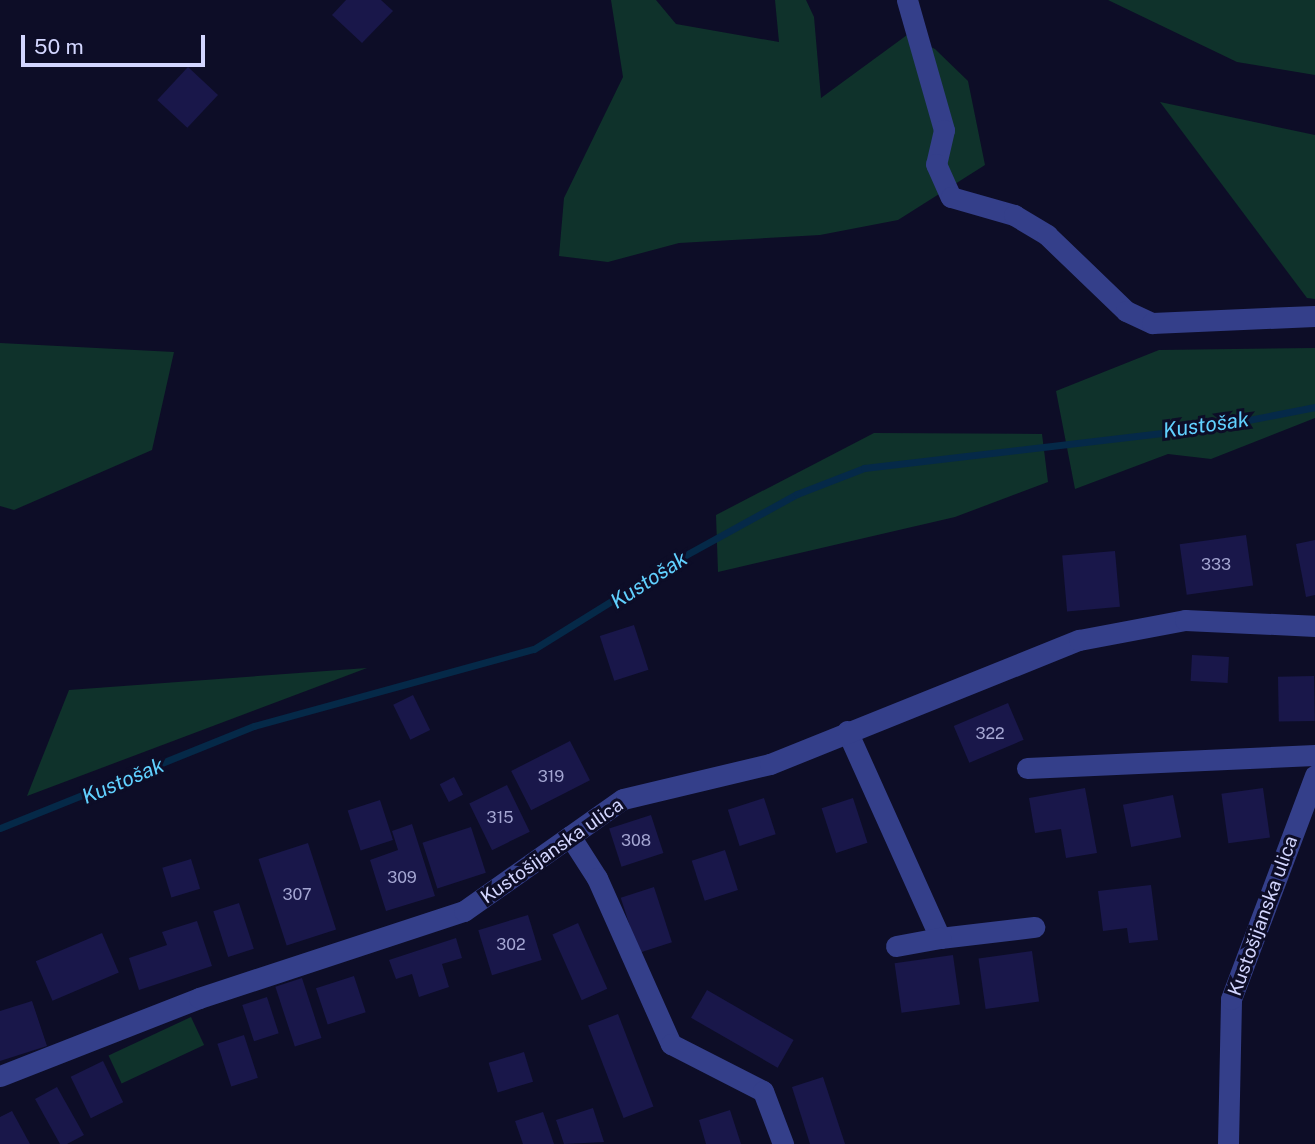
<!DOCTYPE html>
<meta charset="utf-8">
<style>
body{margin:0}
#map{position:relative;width:1315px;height:1144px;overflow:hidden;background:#0d0d27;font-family:"Public Sans",sans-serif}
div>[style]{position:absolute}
.green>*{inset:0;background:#0f322b;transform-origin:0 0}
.stream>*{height:7px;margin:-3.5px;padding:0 3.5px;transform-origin:3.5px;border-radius:3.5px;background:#052948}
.building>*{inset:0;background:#19174a;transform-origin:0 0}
.minor>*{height:21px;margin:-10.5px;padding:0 10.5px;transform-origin:10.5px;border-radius:10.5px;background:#343f8a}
span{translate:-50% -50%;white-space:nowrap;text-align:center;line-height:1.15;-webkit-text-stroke:6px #0d0d27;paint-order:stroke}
.number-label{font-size:16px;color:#a4a6d2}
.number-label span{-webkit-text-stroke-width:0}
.street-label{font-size:19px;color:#d3d6ff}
.water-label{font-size:21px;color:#61d1ff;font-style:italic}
.scale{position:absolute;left:21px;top:35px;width:184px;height:32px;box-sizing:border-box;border:4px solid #d3d6ff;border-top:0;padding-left:9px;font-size:21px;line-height:24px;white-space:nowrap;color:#d3d6ff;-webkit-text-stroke:5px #0d0d27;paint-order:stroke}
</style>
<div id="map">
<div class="green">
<i style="clip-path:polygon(611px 0,656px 0,676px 24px,779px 42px,775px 0,806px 0,814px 17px,821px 98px,907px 35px,935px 49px,968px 81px,985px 165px,898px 220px,820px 235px,679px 243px,608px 262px,559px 256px,564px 198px,623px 77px)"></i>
<i style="clip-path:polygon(1108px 0,1315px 0,1315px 75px,1237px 62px)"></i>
<i style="clip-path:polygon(1160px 102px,1315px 135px,1315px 299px,1307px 298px)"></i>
<i style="clip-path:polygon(0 343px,174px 352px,152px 450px,14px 510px,0 506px)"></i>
<i style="clip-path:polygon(1315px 348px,1315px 418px,1211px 459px,1168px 454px,1075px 489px,1056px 391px,1159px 350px)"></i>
<i style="clip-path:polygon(874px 433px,1042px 434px,1048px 482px,955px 517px,718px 572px,716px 515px)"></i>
<i style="clip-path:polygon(367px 668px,27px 796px,69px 690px)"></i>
<i style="left:191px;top:1017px;width:31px;height:91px;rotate:65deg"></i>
</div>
<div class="stream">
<i style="left:0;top:828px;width:274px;rotate:-21.9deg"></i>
<i style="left:254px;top:726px;width:290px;rotate:-15.4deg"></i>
<i style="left:534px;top:649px;width:176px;rotate:-31.8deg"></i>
<i style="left:684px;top:556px;width:129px;rotate:-28.8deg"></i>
<i style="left:797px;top:494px;width:72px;rotate:-21.2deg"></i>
<i style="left:864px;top:468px;width:345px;rotate:-6.7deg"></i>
<i style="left:1207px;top:428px;width:110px;rotate:-11deg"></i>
</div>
<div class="building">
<i style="clip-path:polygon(346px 0,381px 0,393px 11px,362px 43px,332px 15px)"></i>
<i style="left:188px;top:67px;width:41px;height:45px;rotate:43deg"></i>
<i style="left:1246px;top:535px;width:51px;height:67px;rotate:82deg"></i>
<i style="clip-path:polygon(1315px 540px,1315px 595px,1306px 597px,1296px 544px)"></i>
<i style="left:1115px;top:551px;width:56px;height:53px;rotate:85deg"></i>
<i style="left:634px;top:625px;width:47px;height:36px;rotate:72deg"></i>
<i style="left:1192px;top:655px;width:37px;height:26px;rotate:3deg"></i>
<i style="left:1314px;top:676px;width:45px;height:36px;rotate:89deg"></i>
<i style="left:413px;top:695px;width:39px;height:22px;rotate:64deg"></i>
<i style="left:1008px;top:703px;width:40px;height:59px;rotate:67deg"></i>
<i style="left:570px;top:741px;width:44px;height:66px;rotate:63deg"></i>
<i style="left:454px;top:777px;width:20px;height:16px;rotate:63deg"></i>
<i style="left:507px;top:785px;width:52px;height:42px;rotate:64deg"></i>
<i style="clip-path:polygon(1085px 788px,1097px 853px,1066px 858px,1061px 829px,1035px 833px,1029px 798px)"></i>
<i style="left:1263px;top:788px;width:50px;height:42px;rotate:82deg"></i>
<i style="left:1173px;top:795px;width:43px;height:51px;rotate:79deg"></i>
<i style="left:764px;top:798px;width:38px;height:38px;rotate:72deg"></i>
<i style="left:853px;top:798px;width:47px;height:33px;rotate:72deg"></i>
<i style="left:380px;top:800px;width:42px;height:34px;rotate:72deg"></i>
<i style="left:651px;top:815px;width:40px;height:44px;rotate:72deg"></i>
<i style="clip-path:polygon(412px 824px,435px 896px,386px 911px,370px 860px,398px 850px,392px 831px)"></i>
<i style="left:471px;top:827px;width:48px;height:51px;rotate:72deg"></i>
<i style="left:308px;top:843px;width:91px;height:52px;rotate:72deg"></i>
<i style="left:725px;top:850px;width:42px;height:35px;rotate:72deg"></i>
<i style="left:191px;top:859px;width:31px;height:30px;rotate:73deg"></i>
<i style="clip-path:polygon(1151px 885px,1158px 940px,1129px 943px,1127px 928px,1103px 931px,1098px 891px)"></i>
<i style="left:654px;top:887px;width:58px;height:35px;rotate:72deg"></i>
<i style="left:239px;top:903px;width:48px;height:27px;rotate:72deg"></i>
<i style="left:528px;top:915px;width:47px;height:52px;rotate:73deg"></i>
<i style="clip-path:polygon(197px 921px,212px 966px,139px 990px,129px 958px,167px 945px,162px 932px)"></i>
<i style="left:578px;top:923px;width:72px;height:28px;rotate:66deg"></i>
<i style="left:102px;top:933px;width:43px;height:72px;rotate:67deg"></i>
<i style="clip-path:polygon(456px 938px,462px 958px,442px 964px,449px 987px,419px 997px,412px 974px,396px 979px,389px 960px)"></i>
<i style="left:1032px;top:951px;width:51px;height:54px;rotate:82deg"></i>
<i style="left:953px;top:955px;width:50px;height:59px;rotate:82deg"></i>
<i style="left:354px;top:976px;width:38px;height:40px;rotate:72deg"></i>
<i style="left:302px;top:978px;width:63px;height:28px;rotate:72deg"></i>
<i style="left:707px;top:990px;width:100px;height:32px;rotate:30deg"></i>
<i style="left:267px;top:997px;width:38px;height:26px;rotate:72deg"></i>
<i style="clip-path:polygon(32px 1001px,47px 1046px,0 1061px,0 1011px)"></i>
<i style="left:618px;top:1014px;width:99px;height:32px;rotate:69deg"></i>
<i style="left:244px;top:1035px;width:45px;height:28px;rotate:72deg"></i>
<i style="left:524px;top:1052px;width:31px;height:37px;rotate:73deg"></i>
<i style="left:103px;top:1061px;width:46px;height:36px;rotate:64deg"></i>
<i style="clip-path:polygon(823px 1077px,845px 1144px,810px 1144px,792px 1087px)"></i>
<i style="clip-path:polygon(57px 1087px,84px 1135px,67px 1144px,60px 1144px,35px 1099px)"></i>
<i style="clip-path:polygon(593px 1108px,604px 1142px,564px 1144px,556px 1120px)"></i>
<i style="clip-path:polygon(730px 1110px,741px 1144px,706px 1144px,699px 1120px)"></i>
<i style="clip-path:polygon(12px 1111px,30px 1144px,0 1144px,0 1117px)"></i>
<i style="clip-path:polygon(543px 1112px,554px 1144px,523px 1144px,515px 1121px)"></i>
</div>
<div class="minor">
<i style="left:907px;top:0;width:135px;rotate:74.1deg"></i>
<i style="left:944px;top:130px;width:35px;rotate:103deg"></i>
<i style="left:936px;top:164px;width:36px;rotate:66deg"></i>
<i style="left:951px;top:197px;width:66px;rotate:15.9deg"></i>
<i style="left:1014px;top:215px;width:39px;rotate:31deg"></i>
<i style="left:1047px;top:235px;width:110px;rotate:43.9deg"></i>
<i style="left:1126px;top:311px;width:29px;rotate:25deg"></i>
<i style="left:1152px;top:323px;width:163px;rotate:-2.5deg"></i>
<i style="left:847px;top:731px;width:227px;rotate:65.8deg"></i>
<i style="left:940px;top:938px;width:95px;rotate:-6.7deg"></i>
<i style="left:1027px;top:768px;width:288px;rotate:-2.6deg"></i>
<i style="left:570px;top:836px;width:50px;rotate:57.3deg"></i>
<i style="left:597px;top:878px;width:182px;rotate:66deg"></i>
<i style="left:671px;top:1044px;width:103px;rotate:27.1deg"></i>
<i style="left:763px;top:1091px;width:57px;rotate:69.3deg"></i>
<i style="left:896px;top:946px;width:45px;rotate:-10.3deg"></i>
<i style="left:0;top:1076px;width:214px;rotate:-21.4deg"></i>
<i style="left:199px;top:998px;width:279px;rotate:-18.2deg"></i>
<i style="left:464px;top:911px;width:194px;rotate:-35.2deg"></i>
<i style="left:623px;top:799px;width:151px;rotate:-13.4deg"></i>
<i style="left:770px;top:764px;width:333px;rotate:-21.9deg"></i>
<i style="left:1079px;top:640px;width:108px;rotate:-10.7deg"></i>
<i style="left:1185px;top:620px;width:130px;rotate:2.6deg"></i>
<i style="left:1228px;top:1144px;width:145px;rotate:-88.8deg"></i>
<i style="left:1231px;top:999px;width:239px;rotate:-69.4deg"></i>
</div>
<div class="number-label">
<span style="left:1216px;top:565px">333</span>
<span style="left:990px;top:734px">322</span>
<span style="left:551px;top:777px">319</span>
<span style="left:500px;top:818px">315</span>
<span style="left:636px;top:841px">308</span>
<span style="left:402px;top:878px">309</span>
<span style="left:297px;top:895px">307</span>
<span style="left:511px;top:945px">302</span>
</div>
<div class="street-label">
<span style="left:552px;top:851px;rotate:-35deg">Kustošijanska ulica</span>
<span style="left:1263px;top:916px;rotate:-70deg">Kustošijanska ulica</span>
</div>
<div class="water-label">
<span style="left:1206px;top:425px;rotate:-8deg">Kustošak</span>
<span style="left:649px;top:580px;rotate:-33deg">Kustošak</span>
<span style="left:123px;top:781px;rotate:-23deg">Kustošak</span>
</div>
<div class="scale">50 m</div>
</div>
